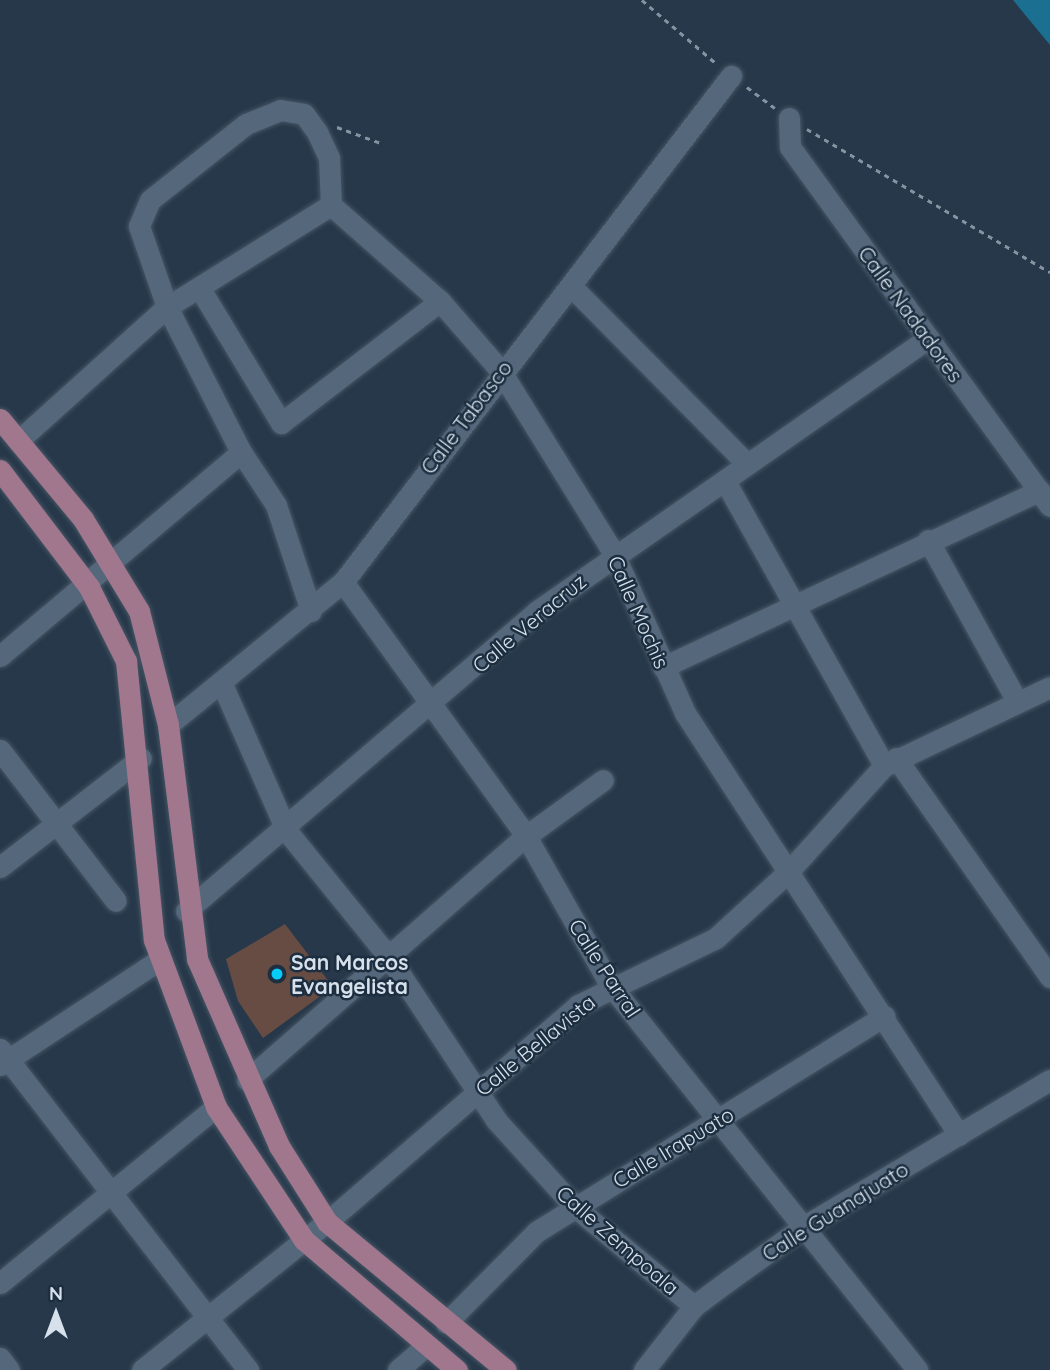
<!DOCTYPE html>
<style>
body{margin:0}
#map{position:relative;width:1050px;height:1370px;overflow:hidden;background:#26384a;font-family:Quicksand,sans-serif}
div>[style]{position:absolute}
.water>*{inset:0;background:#1b6f91}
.building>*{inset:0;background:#674c44}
.path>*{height:2.5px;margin-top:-1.25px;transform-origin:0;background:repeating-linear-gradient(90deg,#8694a2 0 5px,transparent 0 10px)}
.roads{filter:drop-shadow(0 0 2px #465564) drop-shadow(0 0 2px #465564)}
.minor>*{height:21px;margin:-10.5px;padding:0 10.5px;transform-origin:10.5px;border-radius:10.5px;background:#54677b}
.major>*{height:21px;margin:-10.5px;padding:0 10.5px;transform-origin:10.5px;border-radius:10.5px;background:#a1778e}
.dots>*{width:19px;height:19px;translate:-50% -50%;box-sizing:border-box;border:4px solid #1c2e3f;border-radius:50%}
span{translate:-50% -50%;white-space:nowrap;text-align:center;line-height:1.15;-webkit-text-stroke:5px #1c2e3f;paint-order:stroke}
.street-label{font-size:21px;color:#d6e1ec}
.poi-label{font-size:21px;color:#d6e1ec;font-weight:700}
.left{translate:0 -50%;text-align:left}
.north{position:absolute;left:21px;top:1279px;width:70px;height:70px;-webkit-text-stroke:5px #1c2e3f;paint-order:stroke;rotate:0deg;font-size:19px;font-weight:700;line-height:28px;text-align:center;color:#d6e1ec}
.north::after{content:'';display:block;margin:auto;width:24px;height:32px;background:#d6e1ec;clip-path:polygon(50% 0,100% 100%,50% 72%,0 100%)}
</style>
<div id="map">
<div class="water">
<i style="clip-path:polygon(1013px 0,1050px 0,1050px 45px)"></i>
</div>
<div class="building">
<i style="clip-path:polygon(285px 924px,333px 987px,263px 1038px,238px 1001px,226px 959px)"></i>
</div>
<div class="path">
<i style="left:642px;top:0;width:99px;rotate:40.5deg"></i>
<i style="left:747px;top:87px;width:35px;rotate:37deg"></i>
<i style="left:337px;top:127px;width:47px;rotate:20deg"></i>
<i style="left:807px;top:129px;width:282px;rotate:30.5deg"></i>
</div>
<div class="roads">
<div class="minor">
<i style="left:789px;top:118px;width:29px;rotate:88deg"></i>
<i style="left:790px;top:147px;width:443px;rotate:54.1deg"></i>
<i style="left:199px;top:287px;width:159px;rotate:58.9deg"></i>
<i style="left:281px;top:423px;width:200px;rotate:-37.5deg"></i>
<i style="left:572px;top:287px;width:249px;rotate:45.3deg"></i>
<i style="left:18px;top:441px;width:200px;rotate:-42deg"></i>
<i style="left:167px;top:307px;width:193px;rotate:-31.9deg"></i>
<i style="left:725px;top:481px;width:326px;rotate:60.8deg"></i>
<i style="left:928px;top:540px;width:184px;rotate:61.1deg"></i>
<i style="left:343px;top:582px;width:313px;rotate:54.2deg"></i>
<i style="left:526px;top:836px;width:172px;rotate:60.5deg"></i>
<i style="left:611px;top:986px;width:491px;rotate:51.4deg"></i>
<i style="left:311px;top:611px;width:112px;rotate:-108.3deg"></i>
<i style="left:276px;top:505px;width:64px;rotate:-123.4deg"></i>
<i style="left:241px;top:452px;width:163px;rotate:-117deg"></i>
<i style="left:167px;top:307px;width:86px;rotate:-109.1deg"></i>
<i style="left:139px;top:226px;width:28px;rotate:-67deg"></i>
<i style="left:150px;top:200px;width:122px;rotate:-38.4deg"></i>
<i style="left:246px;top:124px;width:37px;rotate:-22deg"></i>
<i style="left:280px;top:110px;width:24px;rotate:9deg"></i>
<i style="left:304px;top:114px;width:22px;rotate:54deg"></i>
<i style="left:317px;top:132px;width:29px;rotate:65deg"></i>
<i style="left:329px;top:158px;width:47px;rotate:87.6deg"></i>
<i style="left:331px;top:205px;width:145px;rotate:41.4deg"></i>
<i style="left:440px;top:301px;width:91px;rotate:49deg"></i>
<i style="left:500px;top:370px;width:216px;rotate:58.2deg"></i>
<i style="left:614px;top:554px;width:174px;rotate:65.9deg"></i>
<i style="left:685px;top:713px;width:503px;rotate:57deg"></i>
<i style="left:0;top:656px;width:316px;rotate:-40.2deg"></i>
<i style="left:663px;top:667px;width:416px;rotate:-25.1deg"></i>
<i style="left:222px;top:684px;width:159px;rotate:66.3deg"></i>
<i style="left:286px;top:830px;width:162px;rotate:51deg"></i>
<i style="left:388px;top:956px;width:196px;rotate:56.6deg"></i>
<i style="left:496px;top:1120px;width:118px;rotate:47.8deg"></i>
<i style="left:575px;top:1207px;width:155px;rotate:39.8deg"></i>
<i style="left:168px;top:725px;width:226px;rotate:-39.3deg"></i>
<i style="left:343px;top:582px;width:638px;rotate:-52.52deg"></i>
<i style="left:0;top:750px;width:190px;rotate:52.5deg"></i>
<i style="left:896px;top:758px;width:268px;rotate:54.9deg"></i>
<i style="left:0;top:867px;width:178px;rotate:-37.7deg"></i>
<i style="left:186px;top:911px;width:462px;rotate:-40.5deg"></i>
<i style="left:537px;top:611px;width:477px;rotate:-34.9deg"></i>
<i style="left:0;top:1049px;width:406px;rotate:52.3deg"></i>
<i style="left:0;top:1065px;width:191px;rotate:-33.4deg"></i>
<i style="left:247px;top:1080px;width:371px;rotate:-41.2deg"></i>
<i style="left:526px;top:836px;width:95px;rotate:-36deg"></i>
<i style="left:0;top:1283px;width:279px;rotate:-39.2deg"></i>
<i style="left:446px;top:1323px;width:128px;rotate:-45.3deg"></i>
<i style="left:536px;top:1232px;width:410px;rotate:-31.8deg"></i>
<i style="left:0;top:1358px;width:15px;rotate:53deg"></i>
<i style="left:142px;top:1370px;width:237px;rotate:-38.7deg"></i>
<i style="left:327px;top:1222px;width:332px;rotate:-40.8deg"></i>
<i style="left:578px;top:1005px;width:153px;rotate:-25.9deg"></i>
<i style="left:716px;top:938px;width:99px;rotate:-42.5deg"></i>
<i style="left:789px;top:871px;width:142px;rotate:-47.9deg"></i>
<i style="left:884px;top:766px;width:184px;rotate:-25.4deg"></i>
<i style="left:398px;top:1370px;width:37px;rotate:-41deg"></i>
<i style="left:644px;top:1370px;width:81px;rotate:-52deg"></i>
<i style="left:694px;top:1306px;width:44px;rotate:-36.6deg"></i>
<i style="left:729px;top:1280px;width:91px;rotate:-35.6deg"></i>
<i style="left:803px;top:1227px;width:287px;rotate:-30.8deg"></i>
</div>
<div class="major">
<i style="left:0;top:419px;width:130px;rotate:50.3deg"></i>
<i style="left:83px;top:519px;width:108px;rotate:58.7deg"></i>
<i style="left:139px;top:611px;width:118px;rotate:75.7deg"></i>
<i style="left:168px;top:725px;width:236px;rotate:82.9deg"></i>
<i style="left:197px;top:959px;width:204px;rotate:66.3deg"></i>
<i style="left:279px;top:1146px;width:90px;rotate:57.7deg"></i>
<i style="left:327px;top:1222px;width:232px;rotate:39.6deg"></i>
<i style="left:0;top:470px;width:147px;rotate:52.7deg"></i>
<i style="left:89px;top:587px;width:83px;rotate:63.4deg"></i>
<i style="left:126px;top:661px;width:280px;rotate:84.3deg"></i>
<i style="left:154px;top:940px;width:178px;rotate:69.6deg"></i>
<i style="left:216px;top:1107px;width:159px;rotate:56.5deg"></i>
<i style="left:304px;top:1240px;width:201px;rotate:40.4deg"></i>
</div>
</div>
<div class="dots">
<i style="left:277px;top:974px;background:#05cbf9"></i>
</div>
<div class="street-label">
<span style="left:911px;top:314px;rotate:54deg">Calle Nadadores</span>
<span style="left:466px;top:417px;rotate:-53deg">Calle Tabasco</span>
<span style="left:639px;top:612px;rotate:66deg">Calle Mochis</span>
<span style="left:529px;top:623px;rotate:-40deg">Calle Veracruz</span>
<span style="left:605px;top:968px;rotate:57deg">Calle Parral</span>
<span style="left:535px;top:1045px;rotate:-39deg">Calle Bellavista</span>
<span style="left:673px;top:1147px;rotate:-31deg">Calle Irapuato</span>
<span style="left:835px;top:1211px;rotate:-32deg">Calle Guanajuato</span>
<span style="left:618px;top:1240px;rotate:41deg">Calle Zempoala</span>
</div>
<div class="poi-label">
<span class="left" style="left:291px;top:974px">San Marcos<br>Evangelista</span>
</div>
<div class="north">N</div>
</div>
